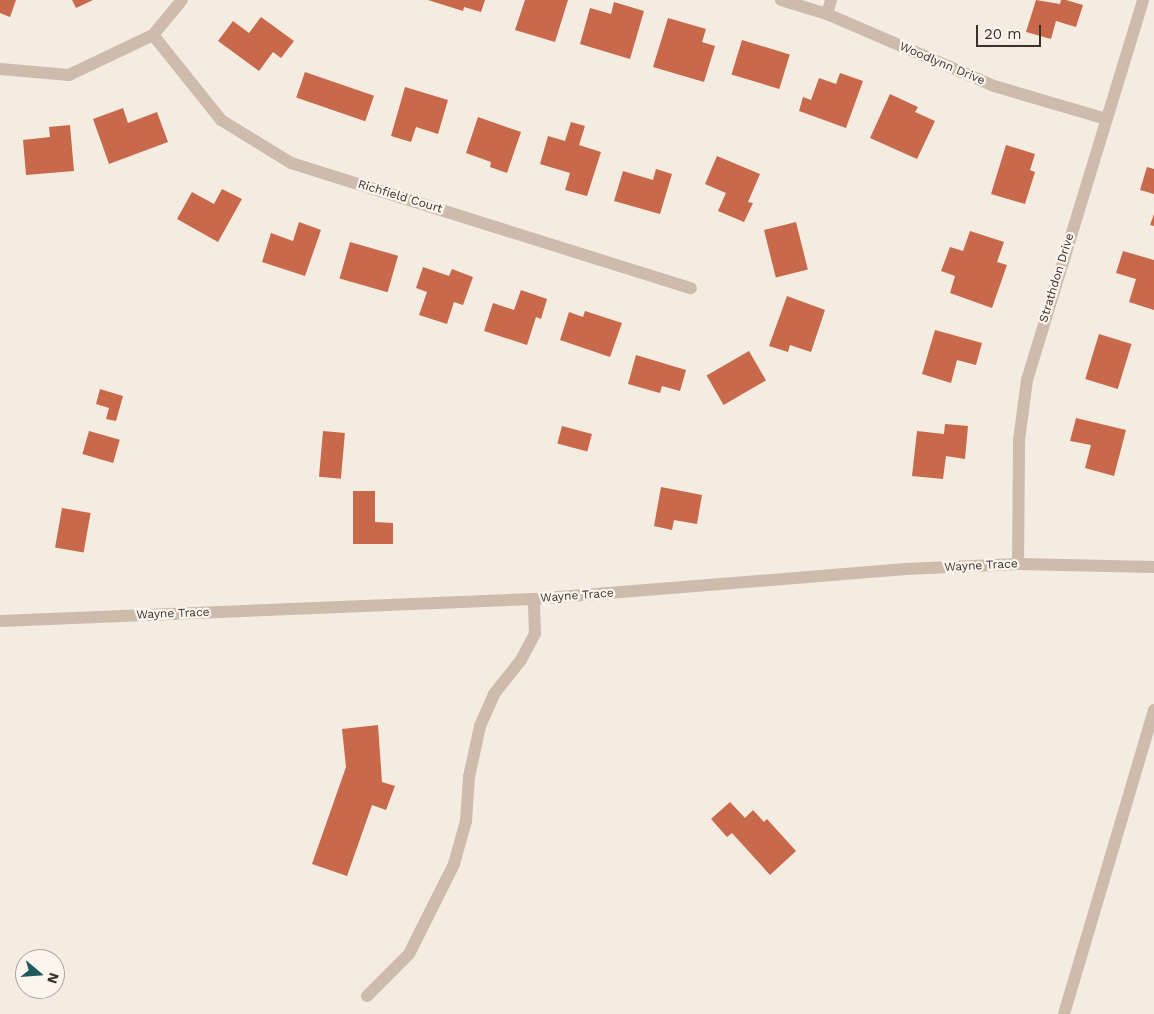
<!DOCTYPE html>
<style>
body{margin:0}
#map{position:relative;width:1154px;height:1014px;overflow:hidden;background:#f4ebe1;font-family:"Work Sans",sans-serif}
div>[style]{position:absolute}
.building>*{inset:0;background:#c8694b;transform-origin:0 0}
.minor>*{height:12px;margin:-6px;padding:0 6px;transform-origin:6px;border-radius:6px;background:#cdbbac}
span{translate:-50% -50%;white-space:nowrap;text-align:center;line-height:1.15;-webkit-text-stroke:4.5px #fbf5ee;paint-order:stroke}
.street-label{font-size:12px;color:#3b302b}
.north{position:absolute;left:15px;top:949px;width:50px;height:50px;box-sizing:border-box;background:#fbf5ee;border:1px solid #aea6a0;border-radius:50%;rotate:108deg;font-size:14px;font-weight:700;line-height:20px;text-align:center;color:#3b302b}
.north::after{content:'';display:block;margin:auto;width:18px;height:22px;background:#1f5a5e;clip-path:polygon(50% 0,100% 100%,50% 72%,0 100%)}
.scale{position:absolute;left:976px;top:25px;width:65px;height:22px;box-sizing:border-box;border:2px solid #3b302b;border-top:0;padding-left:6px;font-size:15px;line-height:18px;white-space:nowrap;color:#3b302b;-webkit-text-stroke:4px #fbf5ee;paint-order:stroke}
</style>
<div id="map">
<div class="building">
<i style="clip-path:polygon(0 0,16px 0,10px 17px,0 13px)"></i>
<i style="clip-path:polygon(72px 0,93px 0,76px 8px)"></i>
<i style="clip-path:polygon(428px 0,485px 0,481px 12px,464px 7px,463px 11px)"></i>
<i style="clip-path:polygon(525px 0,568px 0,555px 42px,515px 30px)"></i>
<i style="clip-path:polygon(1036px 0,1060px 4px,1061px 0,1066px 0,1083px 5px,1076px 27px,1056px 21px,1051px 39px,1026px 32px)"></i>
<i style="clip-path:polygon(614px 2px,644px 11px,630px 59px,580px 44px,590px 8px,611px 14px)"></i>
<i style="clip-path:polygon(261px 17px,294px 41px,281px 58px,273px 52px,259px 71px,218px 41px,233px 21px,249px 33px)"></i>
<i style="clip-path:polygon(668px 18px,706px 29px,702px 42px,715px 46px,704px 82px,653px 67px)"></i>
<i style="left:742px;top:40px;width:50px;height:36px;rotate:17deg"></i>
<i style="left:305px;top:72px;width:73px;height:27px;rotate:19deg"></i>
<i style="clip-path:polygon(840px 73px,863px 81px,846px 128px,799px 111px,803px 97px,811px 100px,819px 78px,836px 84px)"></i>
<i style="clip-path:polygon(405px 87px,448px 100px,438px 134px,416px 127px,411px 142px,391px 136px)"></i>
<i style="clip-path:polygon(890px 94px,918px 107px,915px 112px,935px 121px,917px 159px,870px 138px)"></i>
<i style="clip-path:polygon(123px 108px,128px 123px,157px 112px,168px 142px,109px 164px,93px 119px)"></i>
<i style="clip-path:polygon(478px 117px,521px 132px,507px 173px,490px 167px,491px 162px,466px 153px)"></i>
<i style="clip-path:polygon(571px 122px,585px 126px,579px 145px,601px 152px,587px 196px,565px 190px,570px 173px,540px 164px,548px 136px,565px 141px)"></i>
<i style="clip-path:polygon(70px 125px,74px 171px,26px 175px,23px 140px,50px 137px,49px 127px)"></i>
<i style="clip-path:polygon(1006px 145px,1035px 154px,1030px 170px,1035px 172px,1025px 204px,991px 194px)"></i>
<i style="clip-path:polygon(717px 156px,760px 174px,748px 202px,753px 203px,744px 222px,718px 211px,726px 193px,705px 184px)"></i>
<i style="clip-path:polygon(1147px 167px,1154px 169px,1154px 194px,1140px 190px)"></i>
<i style="clip-path:polygon(656px 169px,672px 174px,660px 214px,614px 201px,623px 171px,653px 180px)"></i>
<i style="clip-path:polygon(222px 189px,242px 199px,218px 242px,177px 219px,192px 192px,214px 204px)"></i>
<i style="clip-path:polygon(1154px 214px,1154px 226px,1150px 225px)"></i>
<i style="clip-path:polygon(299px 222px,321px 230px,305px 276px,262px 262px,271px 233px,293px 241px)"></i>
<i style="left:796px;top:222px;width:49px;height:33px;rotate:76deg"></i>
<i style="clip-path:polygon(970px 231px,1004px 242px,997px 262px,1007px 265px,992px 308px,950px 293px,955px 276px,941px 271px,950px 247px,963px 251px)"></i>
<i style="left:350px;top:242px;width:50px;height:38px;rotate:16deg"></i>
<i style="clip-path:polygon(1123px 251px,1154px 260px,1154px 310px,1129px 302px,1136px 279px,1116px 273px)"></i>
<i style="clip-path:polygon(423px 267px,449px 276px,452px 269px,473px 277px,463px 305px,454px 302px,447px 324px,419px 315px,427px 292px,416px 288px)"></i>
<i style="clip-path:polygon(521px 290px,547px 299px,541px 319px,536px 317px,527px 345px,484px 331px,493px 303px,514px 310px)"></i>
<i style="clip-path:polygon(787px 296px,825px 310px,811px 352px,790px 345px,788px 352px,769px 346px)"></i>
<i style="clip-path:polygon(585px 311px,622px 323px,610px 357px,560px 340px,569px 312px,583px 317px)"></i>
<i style="clip-path:polygon(935px 330px,982px 343px,976px 365px,957px 360px,951px 383px,922px 374px)"></i>
<i style="left:1099px;top:334px;width:34px;height:47px;rotate:17deg"></i>
<i style="left:749px;top:351px;width:34px;height:49px;rotate:60deg"></i>
<i style="clip-path:polygon(636px 355px,686px 370px,680px 391px,662px 386px,660px 393px,628px 384px)"></i>
<i style="clip-path:polygon(100px 389px,123px 396px,116px 421px,106px 419px,109px 408px,96px 404px)"></i>
<i style="clip-path:polygon(1076px 418px,1126px 430px,1114px 476px,1085px 468px,1091px 445px,1070px 441px)"></i>
<i style="clip-path:polygon(945px 424px,968px 426px,965px 459px,946px 456px,943px 479px,912px 476px,917px 431px,944px 434px)"></i>
<i style="left:562px;top:426px;width:31px;height:18px;rotate:15deg"></i>
<i style="left:89px;top:431px;width:32px;height:24px;rotate:16deg"></i>
<i style="left:323px;top:431px;width:22px;height:46px;rotate:5deg"></i>
<i style="clip-path:polygon(661px 487px,702px 495px,697px 524px,674px 520px,672px 530px,654px 526px)"></i>
<i style="clip-path:polygon(353px 491px,375px 491px,375px 522px,393px 523px,393px 544px,353px 544px)"></i>
<i style="left:62px;top:508px;width:29px;height:40px;rotate:10deg"></i>
<i style="clip-path:polygon(378px 725px,382px 782px,395px 786px,386px 810px,372px 805px,347px 876px,312px 864px,346px 767px,342px 729px)"></i>
<i style="clip-path:polygon(730px 802px,745px 818px,753px 810px,764px 822px,767px 819px,796px 851px,770px 875px,732px 833px,727px 837px,711px 819px)"></i>
</div>
<div class="minor">
<i style="left:781px;top:0;width:48px;rotate:16.9deg"></i>
<i style="left:827px;top:14px;width:182px;rotate:23.3deg"></i>
<i style="left:994px;top:86px;width:117px;rotate:16.4deg"></i>
<i style="left:827px;top:14px;width:15px;rotate:-74deg"></i>
<i style="left:153px;top:35px;width:109px;rotate:51.3deg"></i>
<i style="left:221px;top:120px;width:82px;rotate:31.6deg"></i>
<i style="left:291px;top:163px;width:419px;rotate:17.4deg"></i>
<i style="left:0;top:69px;width:69px;rotate:5deg"></i>
<i style="left:69px;top:75px;width:93px;rotate:-25.5deg"></i>
<i style="left:153px;top:35px;width:45px;rotate:-50.4deg"></i>
<i style="left:1018px;top:564px;width:124px;rotate:-89.5deg"></i>
<i style="left:1019px;top:440px;width:61px;rotate:-82.4deg"></i>
<i style="left:1027px;top:380px;width:397px;rotate:-73deg"></i>
<i style="left:0;top:621px;width:534px;rotate:-2.36deg"></i>
<i style="left:534px;top:599px;width:373px;rotate:-4.6deg"></i>
<i style="left:906px;top:569px;width:112px;rotate:-2.6deg"></i>
<i style="left:1018px;top:564px;width:136px;rotate:1.3deg"></i>
<i style="left:367px;top:996px;width:59px;rotate:-45deg"></i>
<i style="left:409px;top:954px;width:101px;rotate:-63.4deg"></i>
<i style="left:454px;top:864px;width:45px;rotate:-74.4deg"></i>
<i style="left:466px;top:821px;width:44px;rotate:-86.1deg"></i>
<i style="left:469px;top:777px;width:52px;rotate:-77.8deg"></i>
<i style="left:480px;top:726px;width:35px;rotate:-66deg"></i>
<i style="left:494px;top:694px;width:43px;rotate:-51.5deg"></i>
<i style="left:521px;top:660px;width:30px;rotate:-62deg"></i>
<i style="left:535px;top:634px;width:35px;rotate:-92deg"></i>
<i style="left:1064px;top:1014px;width:317px;rotate:-73.5deg"></i>
</div>
<div class="street-label">
<span style="left:942px;top:64px;rotate:23deg">Woodlynn Drive</span>
<span style="left:400px;top:197px;rotate:17deg">Richfield Court</span>
<span style="left:1057px;top:278px;rotate:-73deg">Strathdon Drive</span>
<span style="left:981px;top:566px;rotate:-3deg">Wayne Trace</span>
<span style="left:577px;top:596px;rotate:-4deg">Wayne Trace</span>
<span style="left:173px;top:614px;rotate:-2deg">Wayne Trace</span>
</div>
<div class="north">N</div>
<div class="scale">20 m</div>
</div>
